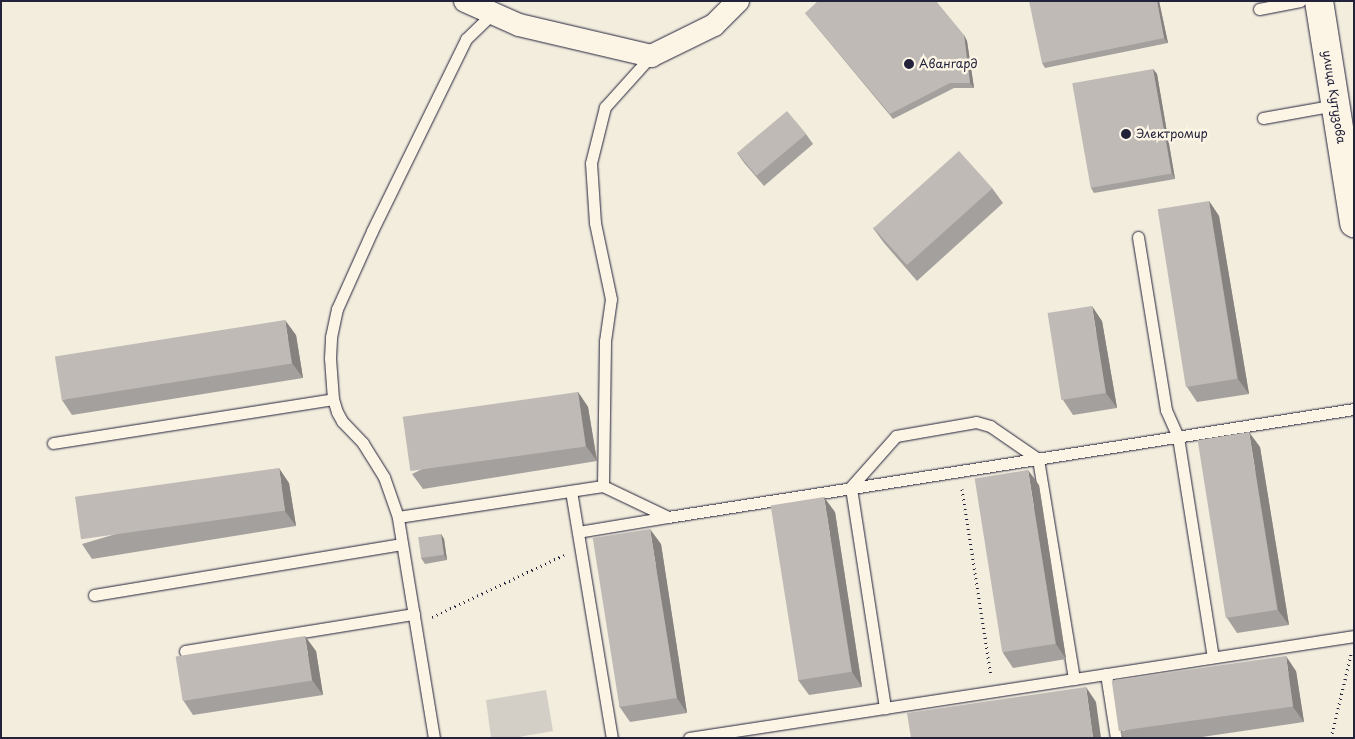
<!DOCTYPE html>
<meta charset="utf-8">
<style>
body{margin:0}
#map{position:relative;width:1355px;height:739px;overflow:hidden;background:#f3edde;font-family:"Playpen Sans",sans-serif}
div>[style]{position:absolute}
.green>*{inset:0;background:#d4cfc6}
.path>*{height:3px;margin-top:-1.5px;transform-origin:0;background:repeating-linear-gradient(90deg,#22223b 0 1px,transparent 0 5px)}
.roads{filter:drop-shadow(0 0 1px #22223b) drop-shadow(0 0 1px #22223b)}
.service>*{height:11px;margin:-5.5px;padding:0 5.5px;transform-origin:5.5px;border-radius:5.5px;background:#fcf5e5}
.minor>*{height:22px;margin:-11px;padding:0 11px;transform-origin:11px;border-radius:11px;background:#fcf5e5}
.primary>*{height:28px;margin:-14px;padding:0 14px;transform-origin:14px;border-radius:14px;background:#fcf5e5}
.wall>*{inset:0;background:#a4a09d}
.shaded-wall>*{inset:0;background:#86827f}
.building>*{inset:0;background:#bfbab6;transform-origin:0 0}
.dots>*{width:14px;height:14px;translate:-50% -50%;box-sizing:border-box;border:2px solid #fcf5e5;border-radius:50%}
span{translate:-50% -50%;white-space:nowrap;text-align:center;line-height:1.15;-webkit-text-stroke:5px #fcf5e5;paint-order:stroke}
.poi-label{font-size:12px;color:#22223b}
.left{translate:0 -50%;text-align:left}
.street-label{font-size:12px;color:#22223b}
.frame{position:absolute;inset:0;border:2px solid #22223b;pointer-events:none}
</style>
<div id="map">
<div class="green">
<i style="clip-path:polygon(546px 690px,553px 731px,513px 738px,491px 738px,486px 700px)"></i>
</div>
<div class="path">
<i style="left:962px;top:489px;width:189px;rotate:81.2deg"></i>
<i style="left:432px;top:617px;width:146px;rotate:-25.2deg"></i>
<i style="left:1331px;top:738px;width:86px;rotate:-76.6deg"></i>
</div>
<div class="roads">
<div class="service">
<i style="left:1259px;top:9px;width:42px;rotate:-11deg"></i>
<i style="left:1263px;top:118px;width:73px;rotate:-10.2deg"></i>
<i style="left:1138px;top:237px;width:175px;rotate:80.8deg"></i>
<i style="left:1166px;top:410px;width:30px;rotate:66deg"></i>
<i style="left:1178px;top:437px;width:223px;rotate:81deg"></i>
<i style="left:53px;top:443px;width:283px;rotate:-8.9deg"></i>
<i style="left:603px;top:486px;width:145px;rotate:-89.2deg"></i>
<i style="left:605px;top:341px;width:42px;rotate:-81.9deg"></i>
<i style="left:611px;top:299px;width:78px;rotate:-101.9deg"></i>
<i style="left:595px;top:223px;width:60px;rotate:-93.8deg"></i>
<i style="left:591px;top:163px;width:58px;rotate:-76deg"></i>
<i style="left:605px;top:107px;width:69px;rotate:-48deg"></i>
<i style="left:851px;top:488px;width:223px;rotate:81.2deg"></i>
<i style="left:849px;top:489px;width:71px;rotate:-48.4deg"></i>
<i style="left:896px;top:436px;width:81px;rotate:-9.9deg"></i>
<i style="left:976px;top:422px;width:15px;rotate:16deg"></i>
<i style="left:990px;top:426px;width:58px;rotate:34.5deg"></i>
<i style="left:1038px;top:459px;width:223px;rotate:80.7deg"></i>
<i style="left:571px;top:491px;width:250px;rotate:80.6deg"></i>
<i style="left:398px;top:517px;width:42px;rotate:-109.3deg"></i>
<i style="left:384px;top:477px;width:40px;rotate:-122deg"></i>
<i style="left:363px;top:443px;width:30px;rotate:-134deg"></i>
<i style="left:342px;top:421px;width:10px;rotate:-119deg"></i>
<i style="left:337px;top:412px;width:14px;rotate:-107deg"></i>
<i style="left:333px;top:399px;width:41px;rotate:-94.2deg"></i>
<i style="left:330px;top:358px;width:21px;rotate:-87deg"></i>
<i style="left:331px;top:337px;width:29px;rotate:-78deg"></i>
<i style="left:337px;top:309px;width:85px;rotate:-65.8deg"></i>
<i style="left:372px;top:231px;width:214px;rotate:-63.9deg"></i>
<i style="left:466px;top:39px;width:37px;rotate:-44deg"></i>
<i style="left:578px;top:532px;width:91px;rotate:-9.5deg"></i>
<i style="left:94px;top:595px;width:312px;rotate:-9.4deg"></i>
<i style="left:185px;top:651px;width:232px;rotate:-9.2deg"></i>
<i style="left:1106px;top:674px;width:65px;rotate:81.1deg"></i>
<i style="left:434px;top:738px;width:224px;rotate:-99.3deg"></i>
<i style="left:398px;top:517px;width:207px;rotate:-8.6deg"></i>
<i style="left:603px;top:486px;width:72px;rotate:25.5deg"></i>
<i style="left:668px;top:517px;width:694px;rotate:-8.95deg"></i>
<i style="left:689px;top:738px;width:673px;rotate:-8.72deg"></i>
</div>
<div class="minor">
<i style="left:465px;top:1px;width:59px;rotate:24deg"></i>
<i style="left:519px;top:25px;width:136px;rotate:13.2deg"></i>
<i style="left:651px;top:56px;width:70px;rotate:-26.2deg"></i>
<i style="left:714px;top:25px;width:34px;rotate:-45deg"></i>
</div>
<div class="primary">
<i style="left:1319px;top:1px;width:225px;rotate:81deg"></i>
</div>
</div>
<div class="wall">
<i style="clip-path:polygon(1159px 1px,1168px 43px,1045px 68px,1042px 63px)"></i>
<i style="clip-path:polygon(805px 13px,964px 35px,967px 41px,974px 88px,954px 88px,893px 119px)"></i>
<i style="clip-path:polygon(1153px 69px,1157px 74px,1175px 179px,1094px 193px,1091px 188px)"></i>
<i style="clip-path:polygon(806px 134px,813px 144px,764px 186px,745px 164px,737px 153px)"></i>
<i style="clip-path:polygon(992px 188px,1003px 203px,917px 281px,884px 243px,873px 228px)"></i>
<i style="clip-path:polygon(1209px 201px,1219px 216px,1249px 394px,1197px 402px,1187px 387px)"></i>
<i style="clip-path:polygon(1102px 321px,1117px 408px,1073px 415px,1063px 400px)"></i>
<i style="clip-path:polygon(296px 335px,303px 378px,72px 415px,62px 400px)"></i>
<i style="clip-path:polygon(578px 392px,588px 407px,597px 461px,423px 489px,412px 474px)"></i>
<i style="clip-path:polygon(1260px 447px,1289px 625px,1237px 633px,1227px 618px)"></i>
<i style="clip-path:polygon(289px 483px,296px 526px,92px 559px,82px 544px)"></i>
<i style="clip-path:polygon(1039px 485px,1066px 659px,1013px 668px,1003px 653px)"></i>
<i style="clip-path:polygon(835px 512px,862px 687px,809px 695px,798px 680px)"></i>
<i style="clip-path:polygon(441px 534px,444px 539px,447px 560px,425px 564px,421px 558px)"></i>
<i style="clip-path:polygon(661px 544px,687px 713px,630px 722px,619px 706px)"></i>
<i style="clip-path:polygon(316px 651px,323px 695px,193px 715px,183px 700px)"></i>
<i style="clip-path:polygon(1296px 671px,1304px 722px,1195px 738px,1124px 738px,1120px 732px)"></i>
</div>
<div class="shaded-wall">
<i style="clip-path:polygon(1157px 1px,1159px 1px,1168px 43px,1164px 38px)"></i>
<i style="clip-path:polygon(964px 35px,967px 41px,974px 88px,970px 83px)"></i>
<i style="clip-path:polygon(1153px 69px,1157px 74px,1175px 179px,1172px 173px)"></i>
<i style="clip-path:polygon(1209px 201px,1219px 216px,1249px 394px,1238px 379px)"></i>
<i style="clip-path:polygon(1092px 306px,1102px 321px,1117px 408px,1106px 393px)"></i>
<i style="clip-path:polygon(285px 320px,296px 335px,303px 378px,292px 363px)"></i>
<i style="clip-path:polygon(578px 392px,588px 407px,597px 461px,586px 446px)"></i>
<i style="clip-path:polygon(1249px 432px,1260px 447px,1289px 625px,1278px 610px)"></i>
<i style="clip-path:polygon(279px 468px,289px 483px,296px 526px,285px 511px)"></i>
<i style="clip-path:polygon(1028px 470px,1039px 485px,1066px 659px,1056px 644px)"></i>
<i style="clip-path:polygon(824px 497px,835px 512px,862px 687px,852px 672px)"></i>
<i style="clip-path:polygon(650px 529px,661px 544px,687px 713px,677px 698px)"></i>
<i style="clip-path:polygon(441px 534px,444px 539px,447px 560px,444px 555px)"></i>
<i style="clip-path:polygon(305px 636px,316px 651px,323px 695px,312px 680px)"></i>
<i style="clip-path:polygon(1286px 656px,1296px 671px,1304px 722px,1293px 707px)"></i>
<i style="clip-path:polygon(1086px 687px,1096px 702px,1101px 738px,1093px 738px)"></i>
</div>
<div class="building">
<i style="clip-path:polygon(818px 1px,936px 1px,964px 35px,970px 83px,950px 83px,890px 114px,805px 13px)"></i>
<i style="clip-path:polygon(1029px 1px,1157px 1px,1164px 38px,1042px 63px)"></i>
<i style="left:1153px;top:69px;width:106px;height:82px;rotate:80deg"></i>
<i style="left:787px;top:111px;width:30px;height:65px;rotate:50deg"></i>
<i style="left:959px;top:151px;width:50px;height:115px;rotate:48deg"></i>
<i style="left:1209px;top:201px;width:180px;height:52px;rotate:81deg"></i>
<i style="left:1092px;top:306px;width:88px;height:45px;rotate:81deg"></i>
<i style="left:285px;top:320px;width:44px;height:233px;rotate:81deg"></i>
<i style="left:578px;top:392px;width:55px;height:177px;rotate:82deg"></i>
<i style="left:1249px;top:432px;width:180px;height:52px;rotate:81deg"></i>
<i style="left:279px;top:468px;width:43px;height:206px;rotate:82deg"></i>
<i style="left:1028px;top:470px;width:176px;height:54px;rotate:81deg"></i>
<i style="left:824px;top:497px;width:177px;height:54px;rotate:81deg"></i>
<i style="left:650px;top:529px;width:171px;height:58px;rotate:81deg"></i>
<i style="left:441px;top:534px;width:21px;height:23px;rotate:82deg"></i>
<i style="left:305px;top:636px;width:45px;height:131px;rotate:81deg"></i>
<i style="left:1286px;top:656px;width:51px;height:176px;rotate:82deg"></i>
<i style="clip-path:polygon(1086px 687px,1093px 738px,911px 738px,907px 713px)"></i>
</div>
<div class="dots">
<i style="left:909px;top:64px;background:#22223b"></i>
<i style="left:1126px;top:134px;background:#22223b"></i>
</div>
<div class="poi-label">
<span class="left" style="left:919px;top:64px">Авангард</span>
<span class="left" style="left:1136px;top:134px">Электромир</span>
</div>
<div class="street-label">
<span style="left:1334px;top:97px;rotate:81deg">улица Кутузова</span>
</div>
<div class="frame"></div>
</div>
